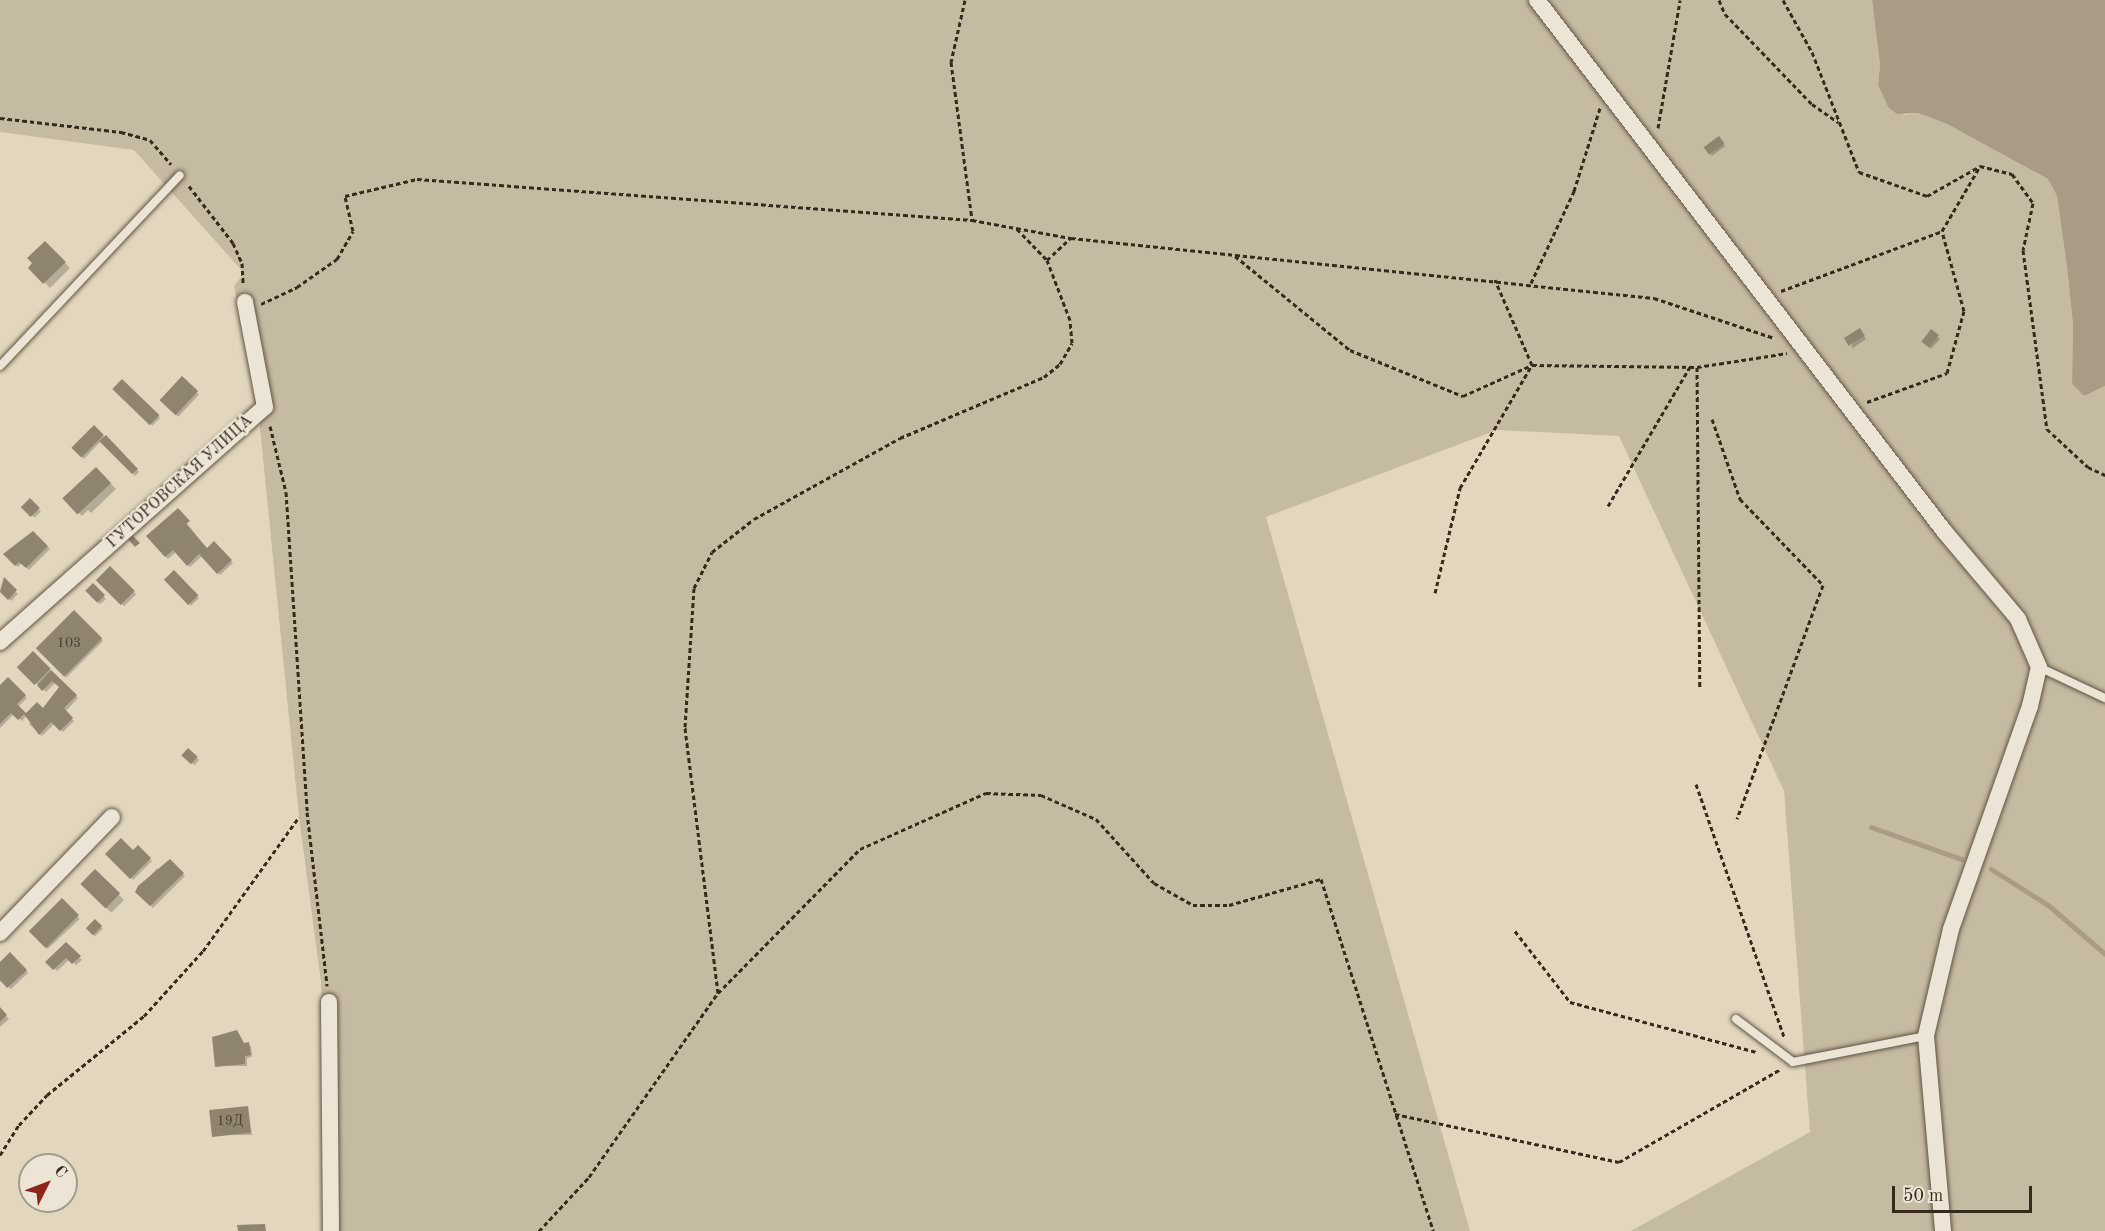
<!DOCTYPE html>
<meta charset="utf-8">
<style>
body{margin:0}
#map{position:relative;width:2105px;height:1231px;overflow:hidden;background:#e2d7be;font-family:"Old Standard TT",serif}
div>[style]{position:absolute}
.green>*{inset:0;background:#c5baa2}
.water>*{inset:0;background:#a89c87}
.shadow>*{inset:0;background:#0003;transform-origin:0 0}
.stream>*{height:5px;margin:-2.5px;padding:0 2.5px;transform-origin:2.5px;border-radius:2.5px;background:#a89c87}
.building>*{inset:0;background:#8f8470;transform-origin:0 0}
.path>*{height:3px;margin-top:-1.5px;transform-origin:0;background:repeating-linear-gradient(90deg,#362a1c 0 4.5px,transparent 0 7.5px)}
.roads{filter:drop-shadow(0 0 2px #615544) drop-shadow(0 0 2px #615544)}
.lane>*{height:8px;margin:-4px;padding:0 4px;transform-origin:4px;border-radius:4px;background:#ece5d5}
.street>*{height:16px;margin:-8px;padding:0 8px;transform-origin:8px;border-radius:8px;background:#ece5d5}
span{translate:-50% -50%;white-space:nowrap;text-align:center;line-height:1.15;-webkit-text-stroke:4.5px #ece5d5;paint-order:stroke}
.number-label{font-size:14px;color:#4c4031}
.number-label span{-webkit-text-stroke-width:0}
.street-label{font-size:16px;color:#362a1c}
.north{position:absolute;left:18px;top:1153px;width:60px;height:60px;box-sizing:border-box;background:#ece5d5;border:2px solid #a39a8b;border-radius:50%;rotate:48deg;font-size:16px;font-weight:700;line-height:24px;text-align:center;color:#362a1c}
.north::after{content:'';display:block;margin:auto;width:21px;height:27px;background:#8f2418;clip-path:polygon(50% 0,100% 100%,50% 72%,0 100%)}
.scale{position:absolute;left:1892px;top:1186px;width:140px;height:27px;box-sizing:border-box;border:3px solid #362a1c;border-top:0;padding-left:8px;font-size:18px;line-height:21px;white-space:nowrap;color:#362a1c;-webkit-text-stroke:4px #ece5d5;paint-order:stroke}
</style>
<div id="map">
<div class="green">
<i style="clip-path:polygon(0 0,1872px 0,1880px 65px,1878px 85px,1888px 107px,1905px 115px,1918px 113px,1947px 124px,2048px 179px,2057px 196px,2067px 267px,2073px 325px,2072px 384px,2084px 396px,2105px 386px,2105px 1231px,1631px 1231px,1810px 1132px,1784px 791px,1619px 436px,1497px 430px,1266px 517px,1470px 1231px,334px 1231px,321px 982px,299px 817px,257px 398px,234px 286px,244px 273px,134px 150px,0 132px)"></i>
</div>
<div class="water">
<i style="clip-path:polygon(1872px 0,2105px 0,2105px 386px,2084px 396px,2072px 384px,2073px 325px,2067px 267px,2057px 196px,2048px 179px,1947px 124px,1918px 113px,1897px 114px,1888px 107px,1878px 85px,1880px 65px)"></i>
</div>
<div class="shadow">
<i style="clip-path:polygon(1721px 140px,1725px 146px,1712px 156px,1710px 153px)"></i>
<i style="clip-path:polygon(45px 243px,70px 268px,50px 288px,30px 268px)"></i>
<i style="left:1931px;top:331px;width:12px;height:13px;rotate:42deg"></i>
<i style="clip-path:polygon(1862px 333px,1866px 339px,1853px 348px,1851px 346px)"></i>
<i style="left:182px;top:379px;width:23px;height:30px;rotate:43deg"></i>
<i style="left:122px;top:381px;width:53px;height:11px;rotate:44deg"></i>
<i style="clip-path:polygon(94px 427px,139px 472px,135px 476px,101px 441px,84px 459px,73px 447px)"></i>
<i style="clip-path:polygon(96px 469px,116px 489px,91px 513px,88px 510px,82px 516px,66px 499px)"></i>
<i style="left:30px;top:500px;width:16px;height:9px;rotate:47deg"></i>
<i style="clip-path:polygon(177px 510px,207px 549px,214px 543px,233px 563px,220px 575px,203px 555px,190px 567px,176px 552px,168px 559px,148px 537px)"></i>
<i style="clip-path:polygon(33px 533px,50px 549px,29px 570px,22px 563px,18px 567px,5px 554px)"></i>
<i style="left:110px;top:568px;width:37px;height:17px;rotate:45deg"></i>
<i style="left:174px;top:572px;width:36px;height:11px;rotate:46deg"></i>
<i style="clip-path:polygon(4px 579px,18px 594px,11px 601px,0 590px)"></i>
<i style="left:93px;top:585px;width:19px;height:8px;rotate:47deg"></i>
<i style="left:74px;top:612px;width:41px;height:52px;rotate:45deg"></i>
<i style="clip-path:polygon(33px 653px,78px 698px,65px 712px,74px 721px,63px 732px,55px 723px,42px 736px,29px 724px,33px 720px,27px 715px,22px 721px,14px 714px,0 728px,0 687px,8px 679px,27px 698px,18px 707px,26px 715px,43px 711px,61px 687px,56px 682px,46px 692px,19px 667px)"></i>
<i style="left:188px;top:750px;width:15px;height:7px;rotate:42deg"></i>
<i style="clip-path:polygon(138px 847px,152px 861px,133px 880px,107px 854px,133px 853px)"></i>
<i style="clip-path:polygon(170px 861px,185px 876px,153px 908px,137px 892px,157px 868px,160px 871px)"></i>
<i style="left:95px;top:871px;width:41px;height:18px;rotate:45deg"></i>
<i style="left:62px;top:900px;width:26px;height:44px;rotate:47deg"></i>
<i style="left:95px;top:921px;width:11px;height:11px;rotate:45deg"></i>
<i style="clip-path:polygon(66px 944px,82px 960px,76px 965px,70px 959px,57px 971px,47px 962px)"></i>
<i style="clip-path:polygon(10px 954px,28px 973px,11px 989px,0 981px,0 964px)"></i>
<i style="clip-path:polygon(0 1009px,9px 1019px,0 1027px)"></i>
<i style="clip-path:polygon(244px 1044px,251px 1046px,252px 1057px,247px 1058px,247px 1066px,217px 1066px)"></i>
<i style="clip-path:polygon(248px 1107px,252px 1135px,213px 1135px)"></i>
</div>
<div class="stream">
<i style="left:1871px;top:827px;width:96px;rotate:19.6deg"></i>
<i style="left:1991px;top:869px;width:67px;rotate:32.3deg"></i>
<i style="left:2048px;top:905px;width:75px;rotate:40.7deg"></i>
</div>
<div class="building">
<i style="left:1719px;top:136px;width:9px;height:19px;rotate:54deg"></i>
<i style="clip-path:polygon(45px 241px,66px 262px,43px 284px,28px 268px,32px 263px,27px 258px)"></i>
<i style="left:1860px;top:328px;width:9px;height:19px;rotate:58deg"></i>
<i style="left:1931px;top:329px;width:10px;height:16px;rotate:37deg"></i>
<i style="left:182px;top:376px;width:22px;height:33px;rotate:43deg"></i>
<i style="left:122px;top:379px;width:52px;height:14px;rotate:44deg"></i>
<i style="left:94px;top:425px;width:14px;height:32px;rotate:45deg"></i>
<i style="clip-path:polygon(106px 435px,138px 469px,132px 474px,99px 441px)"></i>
<i style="left:96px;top:467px;width:22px;height:46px;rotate:47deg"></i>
<i style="left:30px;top:498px;width:14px;height:13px;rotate:45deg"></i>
<i style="clip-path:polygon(178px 508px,190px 521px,186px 524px,207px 548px,214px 541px,232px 560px,217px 574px,199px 554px,187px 566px,173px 550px,165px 557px,146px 536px)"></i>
<i style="clip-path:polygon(33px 531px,48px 546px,26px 568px,19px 562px,15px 566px,3px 554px)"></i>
<i style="clip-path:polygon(132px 535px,140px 543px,135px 547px,128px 539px)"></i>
<i style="left:110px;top:566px;width:35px;height:20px;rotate:45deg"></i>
<i style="left:174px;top:570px;width:35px;height:14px;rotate:46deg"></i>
<i style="clip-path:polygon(4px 577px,17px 590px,8px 600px,0 592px)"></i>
<i style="left:93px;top:583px;width:17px;height:11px;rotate:45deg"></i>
<i style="left:74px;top:610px;width:40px;height:54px;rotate:45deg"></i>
<i style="left:33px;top:651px;width:25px;height:23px;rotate:45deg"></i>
<i style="clip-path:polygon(51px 670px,77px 695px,64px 708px,73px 718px,60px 731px,51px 722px,39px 735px,24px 714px,18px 720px,11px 713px,0 724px,0 685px,8px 677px,26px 695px,17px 704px,26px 713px,37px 702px,43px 708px,59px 687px,52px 681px,42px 691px,37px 685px)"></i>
<i style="left:188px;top:748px;width:13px;height:10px;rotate:42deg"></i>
<i style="clip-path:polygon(121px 838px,133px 850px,138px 845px,151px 858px,130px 879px,105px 854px)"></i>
<i style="clip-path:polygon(170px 859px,184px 873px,150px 906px,135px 892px,138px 886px)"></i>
<i style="left:95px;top:869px;width:35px;height:21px;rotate:44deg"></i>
<i style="left:62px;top:898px;width:24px;height:47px;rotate:45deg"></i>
<i style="left:95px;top:919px;width:10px;height:13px;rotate:45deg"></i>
<i style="clip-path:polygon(66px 942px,81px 956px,72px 964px,66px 958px,53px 970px,45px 962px)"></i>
<i style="clip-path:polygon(10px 952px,27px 970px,7px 988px,0 980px,0 962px)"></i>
<i style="clip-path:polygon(0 1007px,7px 1015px,0 1022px)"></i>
<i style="clip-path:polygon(237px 1030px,244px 1043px,249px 1042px,251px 1055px,245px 1056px,245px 1064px,215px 1067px,212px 1037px)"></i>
<i style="left:248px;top:1106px;width:27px;height:39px;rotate:84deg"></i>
<i style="clip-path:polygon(265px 1224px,266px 1231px,238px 1231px,237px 1225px)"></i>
</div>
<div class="path">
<i style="left:965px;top:0;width:64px;rotate:102.7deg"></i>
<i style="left:951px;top:62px;width:159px;rotate:82.4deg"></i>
<i style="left:1719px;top:0;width:15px;rotate:67deg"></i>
<i style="left:1725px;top:14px;width:125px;rotate:46deg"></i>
<i style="left:1812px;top:104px;width:32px;rotate:35deg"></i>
<i style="left:1783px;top:0;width:60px;rotate:60.9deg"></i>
<i style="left:1812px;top:52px;width:129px;rotate:68.6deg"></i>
<i style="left:1859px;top:172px;width:72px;rotate:19.4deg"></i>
<i style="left:1927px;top:196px;width:61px;rotate:-29.5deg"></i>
<i style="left:1980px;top:166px;width:33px;rotate:14deg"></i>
<i style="left:2012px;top:174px;width:36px;rotate:54deg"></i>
<i style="left:2033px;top:203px;width:48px;rotate:102deg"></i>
<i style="left:2023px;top:250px;width:181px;rotate:82.4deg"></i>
<i style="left:2047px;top:429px;width:56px;rotate:42.8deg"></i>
<i style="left:2088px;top:467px;width:19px;rotate:25deg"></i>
<i style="left:0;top:118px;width:122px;rotate:6.6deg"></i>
<i style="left:121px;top:132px;width:30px;rotate:15deg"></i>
<i style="left:150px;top:140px;width:32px;rotate:49deg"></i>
<i style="left:1658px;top:128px;width:130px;rotate:-80.2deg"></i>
<i style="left:189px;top:186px;width:72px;rotate:52.3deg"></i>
<i style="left:233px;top:243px;width:22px;rotate:66deg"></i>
<i style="left:242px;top:263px;width:22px;rotate:87deg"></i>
<i style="left:1017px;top:229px;width:43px;rotate:45.9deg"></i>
<i style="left:1235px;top:256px;width:149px;rotate:39.3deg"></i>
<i style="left:1350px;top:350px;width:122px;rotate:22.2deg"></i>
<i style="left:1463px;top:396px;width:76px;rotate:-24.2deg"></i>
<i style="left:1532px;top:365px;width:165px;rotate:0.7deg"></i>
<i style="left:1697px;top:367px;width:91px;rotate:-8.8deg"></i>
<i style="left:1531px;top:283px;width:102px;rotate:-64.9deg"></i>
<i style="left:1574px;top:191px;width:87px;rotate:-72.6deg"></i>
<i style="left:1781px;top:291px;width:172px;rotate:-20.4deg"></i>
<i style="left:1942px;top:231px;width:73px;rotate:-59.6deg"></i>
<i style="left:261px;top:304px;width:40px;rotate:-25deg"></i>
<i style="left:297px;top:287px;width:49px;rotate:-35deg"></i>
<i style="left:337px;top:259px;width:32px;rotate:-60deg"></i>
<i style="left:353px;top:231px;width:36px;rotate:-103deg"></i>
<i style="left:345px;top:196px;width:74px;rotate:-13.3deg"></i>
<i style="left:417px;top:179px;width:557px;rotate:4.22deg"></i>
<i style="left:972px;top:220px;width:100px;rotate:10.4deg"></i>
<i style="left:1697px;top:367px;width:322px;rotate:89.5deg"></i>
<i style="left:1867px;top:402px;width:85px;rotate:-19.9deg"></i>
<i style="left:1947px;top:373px;width:64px;rotate:-74.7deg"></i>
<i style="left:1964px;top:311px;width:83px;rotate:-105.4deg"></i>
<i style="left:1712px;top:419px;width:85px;rotate:70.7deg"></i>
<i style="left:1740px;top:499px;width:120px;rotate:46deg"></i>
<i style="left:1823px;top:585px;width:249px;rotate:110.2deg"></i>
<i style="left:270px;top:426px;width:68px;rotate:76.4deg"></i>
<i style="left:286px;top:492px;width:321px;rotate:86.2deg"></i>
<i style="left:307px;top:812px;width:175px;rotate:83.4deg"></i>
<i style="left:1608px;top:506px;width:161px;rotate:-59.5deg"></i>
<i style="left:1435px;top:593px;width:108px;rotate:-76.6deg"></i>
<i style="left:1460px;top:488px;width:143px;rotate:-59.7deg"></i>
<i style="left:1532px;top:365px;width:93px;rotate:-113.5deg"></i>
<i style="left:1696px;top:784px;width:268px;rotate:70.8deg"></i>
<i style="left:1515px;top:931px;width:90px;rotate:52.2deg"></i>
<i style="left:1570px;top:1002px;width:193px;rotate:15deg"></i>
<i style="left:718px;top:993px;width:202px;rotate:-45.4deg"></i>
<i style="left:860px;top:849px;width:138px;rotate:-24deg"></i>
<i style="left:986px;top:793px;width:55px;rotate:2.1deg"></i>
<i style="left:1041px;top:795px;width:60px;rotate:23.6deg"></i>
<i style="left:1096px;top:819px;width:86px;rotate:47.8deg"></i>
<i style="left:1154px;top:883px;width:45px;rotate:29.4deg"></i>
<i style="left:1193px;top:905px;width:36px"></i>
<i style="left:1229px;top:905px;width:96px;rotate:-15.8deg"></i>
<i style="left:1321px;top:879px;width:369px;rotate:72.3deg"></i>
<i style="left:1395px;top:1114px;width:229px;rotate:12.1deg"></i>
<i style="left:1619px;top:1162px;width:187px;rotate:-29.9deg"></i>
<i style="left:0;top:1155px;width:36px;rotate:-58deg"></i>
<i style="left:19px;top:1125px;width:41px;rotate:-47deg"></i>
<i style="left:47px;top:1095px;width:125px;rotate:-39.2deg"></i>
<i style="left:144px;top:1016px;width:88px;rotate:-47.8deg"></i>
<i style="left:203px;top:951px;width:165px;rotate:-54.4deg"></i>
<i style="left:539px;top:1231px;width:74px;rotate:-47.2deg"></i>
<i style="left:589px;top:1177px;width:225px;rotate:-55deg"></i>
<i style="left:718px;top:993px;width:268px;rotate:-97.1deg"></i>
<i style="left:685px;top:727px;width:139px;rotate:-86.3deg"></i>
<i style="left:694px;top:588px;width:40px;rotate:-63.4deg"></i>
<i style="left:712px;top:552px;width:53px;rotate:-38.2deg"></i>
<i style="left:754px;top:519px;width:167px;rotate:-29deg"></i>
<i style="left:900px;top:438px;width:156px;rotate:-23deg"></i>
<i style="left:1044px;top:377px;width:21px;rotate:-39deg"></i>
<i style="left:1060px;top:364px;width:24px;rotate:-60deg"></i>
<i style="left:1072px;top:343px;width:23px;rotate:-95deg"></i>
<i style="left:1070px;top:320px;width:64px;rotate:-111deg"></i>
<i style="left:1047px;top:260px;width:33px;rotate:-43deg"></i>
<i style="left:1071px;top:238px;width:586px;rotate:5.88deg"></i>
<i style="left:1654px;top:298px;width:126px;rotate:18.4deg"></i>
</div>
<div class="roads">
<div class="lane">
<i style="left:0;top:366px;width:262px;rotate:-46.7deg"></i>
<i style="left:2039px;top:667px;width:73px;rotate:25.2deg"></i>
<i style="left:1736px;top:1019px;width:71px;rotate:37deg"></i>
<i style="left:1793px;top:1062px;width:136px;rotate:-11.1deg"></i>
</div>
<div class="street">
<i style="left:1537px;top:0;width:669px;rotate:52.53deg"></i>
<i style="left:1944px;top:531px;width:115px;rotate:49.9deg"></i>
<i style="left:2018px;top:619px;width:52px;rotate:66.4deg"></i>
<i style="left:2039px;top:667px;width:40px;rotate:103deg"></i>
<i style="left:2030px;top:706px;width:237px;rotate:109.5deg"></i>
<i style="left:1951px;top:929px;width:110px;rotate:103.2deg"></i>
<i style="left:1926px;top:1036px;width:196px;rotate:85deg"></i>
<i style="left:0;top:642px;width:354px;rotate:-41.6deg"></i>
<i style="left:265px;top:407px;width:107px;rotate:-100.8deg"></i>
<i style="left:0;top:933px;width:161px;rotate:-46deg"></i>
<i style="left:329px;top:1002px;width:229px;rotate:89.5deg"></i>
</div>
</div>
<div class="number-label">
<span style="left:69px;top:643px">103</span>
<span style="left:230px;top:1121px">19Д</span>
</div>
<div class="street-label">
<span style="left:180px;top:482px;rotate:-42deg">ГУТОРОВСКАЯ УЛИЦА</span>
</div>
<div class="north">С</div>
<div class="scale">50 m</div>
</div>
